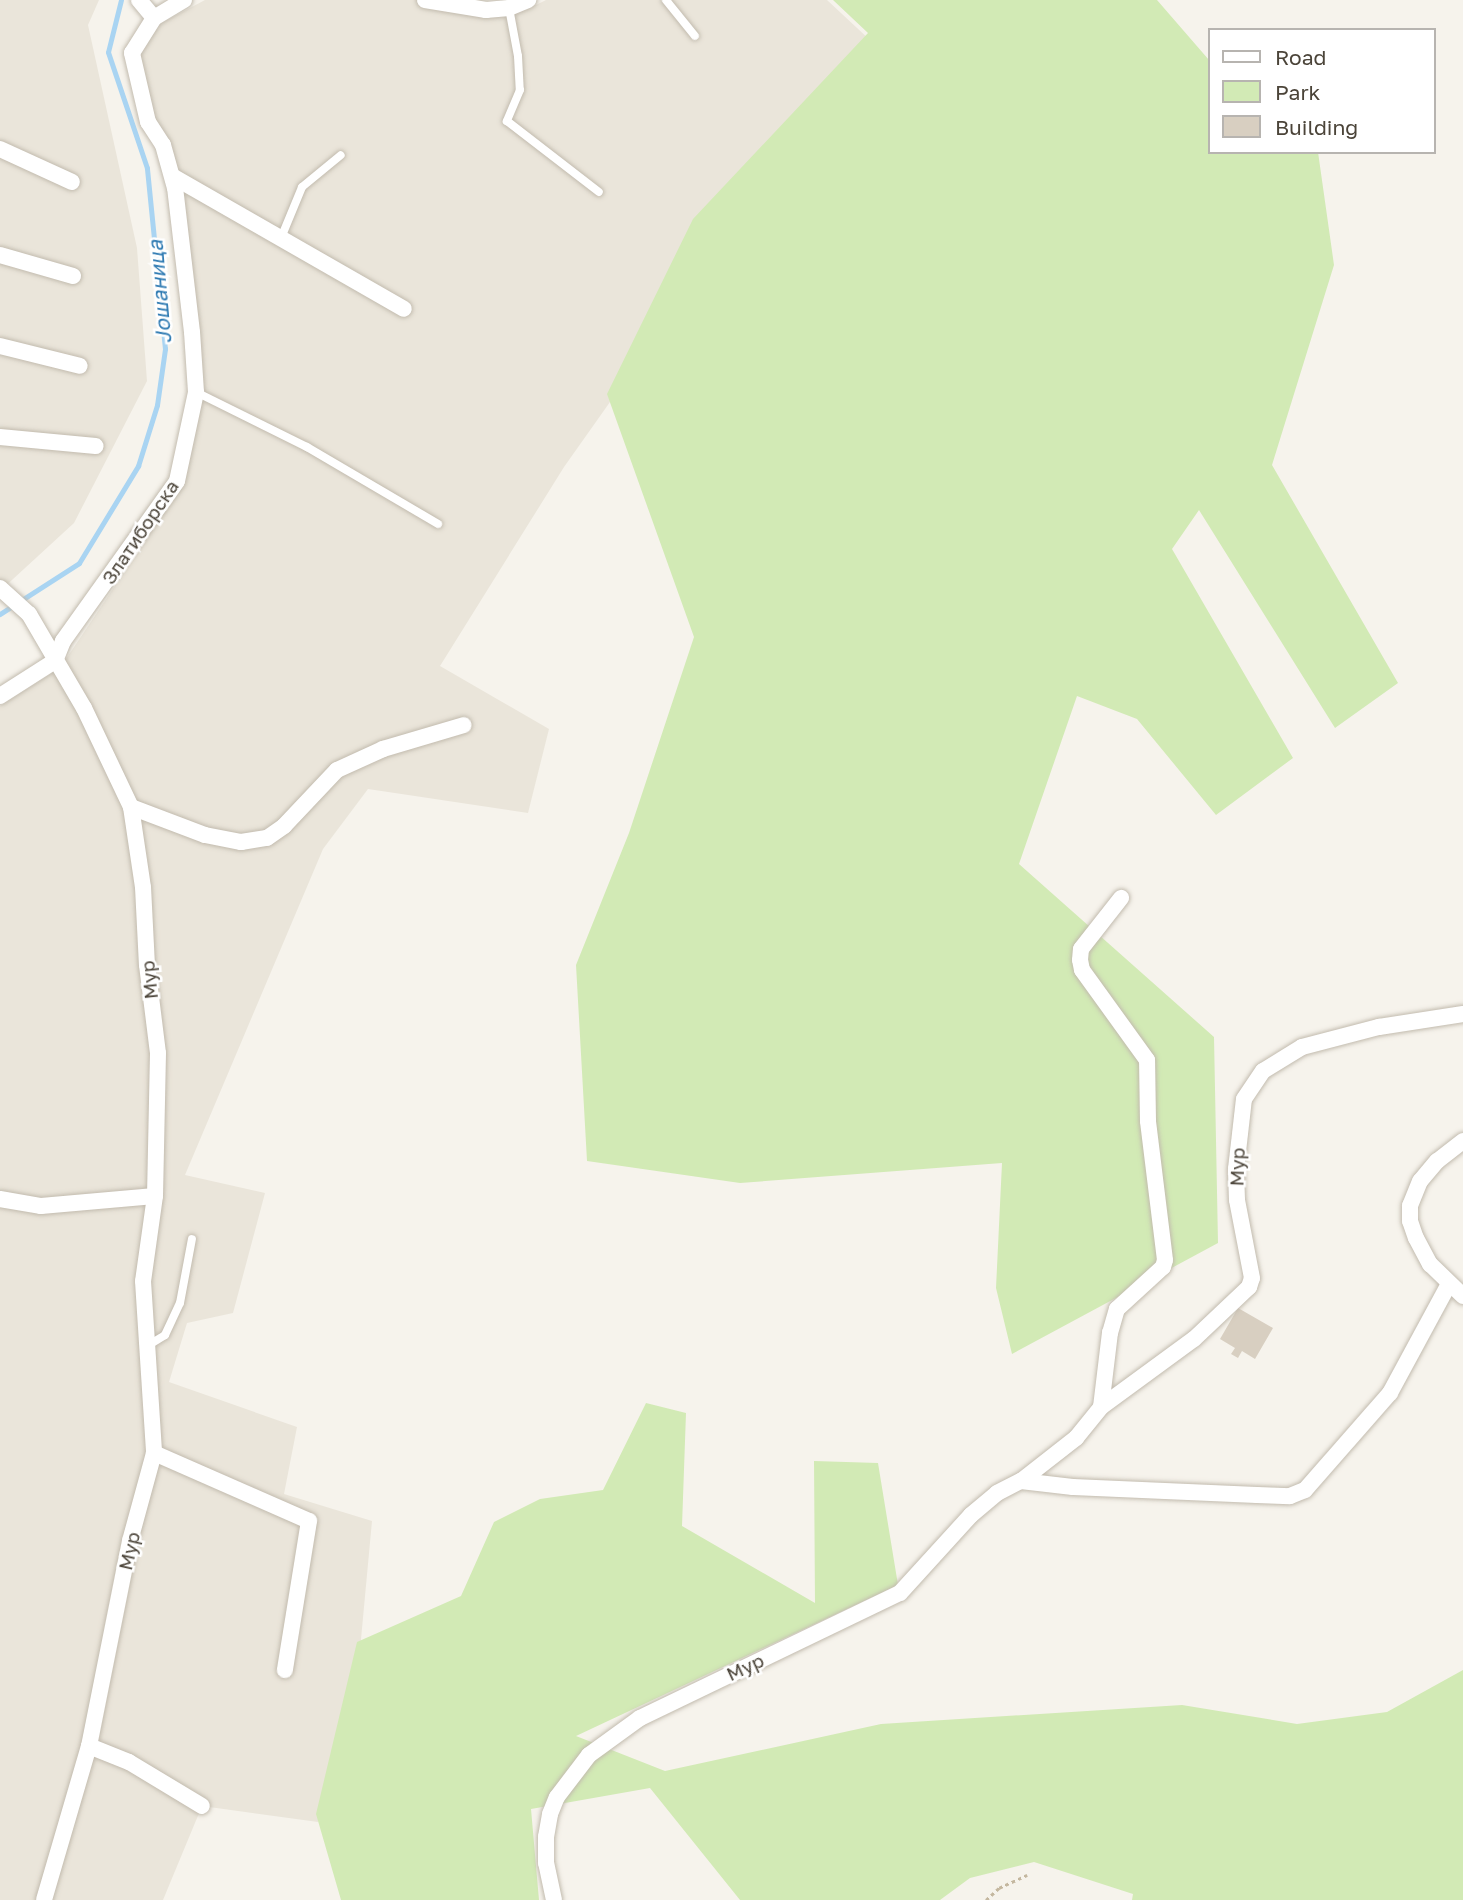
<!DOCTYPE html>
<meta charset="utf-8">
<style>
body{margin:0}
#map{position:relative;width:1463px;height:1900px;overflow:hidden;background:#f6f3ec;font-family:"Golos Text",sans-serif}
div>[style]{position:absolute}
.residential>*{inset:0;background:#eae5da}
.green>*{inset:0;background:#d2eab5}
.stream>*{height:5px;margin:-2.5px;padding:0 2.5px;transform-origin:2.5px;border-radius:2.5px;background:#a9d4f2}
.building>*{inset:0;background:#d8cfc1}
.path>*{height:2.5px;margin-top:-1.25px;transform-origin:0;background:repeating-linear-gradient(90deg,#c4b79f 0 3.5px,transparent 0 7px)}
.roads{filter:drop-shadow(0 0 2px #c2bbae) drop-shadow(0 0 2px #c2bbae)}
.lane>*{height:8px;margin:-4px;padding:0 4px;transform-origin:4px;border-radius:4px;background:#fff}
.street>*{height:16px;margin:-8px;padding:0 8px;transform-origin:8px;border-radius:8px;background:#fff}
span{translate:-50% -50%;white-space:nowrap;text-align:center;line-height:1.15;-webkit-text-stroke:5px #fff;paint-order:stroke}
.street-label{font-size:19px;color:#4b4439}
.water-label{font-size:21px;color:#2e7ab2;font-style:italic}
.legend{position:absolute;left:1208px;top:28px;width:228px;height:126px;box-sizing:border-box;background:#fff;border:2px solid #b7b4b0;margin:0;padding:9px 12px;list-style:none;font-size:21px;color:#4b4439}
.legend li{display:flex;align-items:center;gap:14px;height:35px}
.legend b{width:35px;border:2px solid #b7b4b0}
</style>
<div id="map">
<div class="residential">
<i style="clip-path:polygon(0 0,99px 0,88px 25px,137px 248px,147px 381px,74px 523px,0 591px)"></i>
<i style="clip-path:polygon(205px 0,478px 0,536px 5px,546px 0,827px 0,871px 41px,695px 227px,610px 402px,564px 467px,440px 666px,549px 729px,528px 813px,368px 789px,323px 849px,185px 1175px,265px 1193px,233px 1313px,187px 1323px,169px 1382px,297px 1427px,284px 1494px,372px 1521px,360px 1650px,318px 1822px,202px 1806px,163px 1900px,0 1900px,0 706px,60px 668px,180px 489px,199px 400px,172px 170px,135px 61px,156px 26px)"></i>
</div>
<div class="green">
<i style="clip-path:polygon(833px 0,1157px 0,1209px 60px,1209px 152px,1318px 152px,1334px 265px,1272px 465px,1398px 683px,1335px 728px,1199px 510px,1172px 549px,1293px 758px,1216px 815px,1137px 719px,1077px 696px,1019px 864px,1214px 1037px,1218px 1243px,1012px 1354px,996px 1288px,1002px 1163px,740px 1183px,587px 1161px,576px 965px,629px 833px,694px 637px,607px 394px,693px 219px,868px 33px)"></i>
<i style="clip-path:polygon(646px 1403px,686px 1413px,682px 1526px,815px 1603px,814px 1461px,878px 1463px,898px 1585px,576px 1736px,665px 1771px,881px 1724px,1182px 1705px,1297px 1724px,1387px 1712px,1463px 1670px,1463px 1900px,1132px 1900px,1133px 1894px,1034px 1862px,970px 1878px,940px 1900px,740px 1900px,650px 1788px,531px 1809px,539px 1900px,341px 1900px,316px 1814px,357px 1642px,461px 1596px,494px 1522px,540px 1499px,603px 1490px)"></i>
</div>
<div class="stream">
<i style="left:0;top:614px;width:94px;rotate:-32.8deg"></i>
<i style="left:79px;top:563px;width:114px;rotate:-58.7deg"></i>
<i style="left:138px;top:466px;width:64px;rotate:-72.7deg"></i>
<i style="left:157px;top:405px;width:57px;rotate:-81.9deg"></i>
<i style="left:165px;top:349px;width:182px;rotate:-95.7deg"></i>
<i style="left:147px;top:168px;width:122px;rotate:-108.6deg"></i>
<i style="left:108px;top:52px;width:54px;rotate:-76deg"></i>
</div>
<div class="building">
<i style="clip-path:polygon(1238px 1308px,1273px 1328px,1255px 1359px,1242px 1351px,1238px 1358px,1231px 1354px,1235px 1348px,1220px 1339px)"></i>
</div>
<div class="path">
<i style="left:986px;top:1900px;width:18px;rotate:-43deg"></i>
<i style="left:999px;top:1888px;width:31px;rotate:-25deg"></i>
</div>
<div class="roads">
<div class="lane">
<i style="left:666px;top:0;width:46px;rotate:51.1deg"></i>
<i style="left:509px;top:8px;width:49px;rotate:79.4deg"></i>
<i style="left:518px;top:56px;width:34px;rotate:87deg"></i>
<i style="left:520px;top:90px;width:34px;rotate:113deg"></i>
<i style="left:507px;top:121px;width:116px;rotate:37.7deg"></i>
<i style="left:281px;top:238px;width:55px;rotate:-67.6deg"></i>
<i style="left:302px;top:187px;width:50px;rotate:-39.4deg"></i>
<i style="left:196px;top:392px;width:124px;rotate:26.4deg"></i>
<i style="left:307px;top:447px;width:152px;rotate:30.4deg"></i>
<i style="left:147px;top:1346px;width:21px;rotate:-31deg"></i>
<i style="left:165px;top:1335px;width:35px;rotate:-65deg"></i>
<i style="left:180px;top:1303px;width:65px;rotate:-79.4deg"></i>
</div>
<div class="street">
<i style="left:139px;top:0;width:23px;rotate:50deg"></i>
<i style="left:425px;top:0;width:62px;rotate:9.3deg"></i>
<i style="left:486px;top:10px;width:23px;rotate:-5deg"></i>
<i style="left:509px;top:8px;width:21px;rotate:-23deg"></i>
<i style="left:0;top:149px;width:79px;rotate:24.6deg"></i>
<i style="left:172px;top:176px;width:267px;rotate:29.8deg"></i>
<i style="left:0;top:255px;width:76px;rotate:16deg"></i>
<i style="left:0;top:346px;width:82px;rotate:14deg"></i>
<i style="left:0;top:437px;width:96px;rotate:5.4deg"></i>
<i style="left:0;top:588px;width:39px;rotate:42deg"></i>
<i style="left:29px;top:614px;width:109px;rotate:59.7deg"></i>
<i style="left:84px;top:708px;width:110px;rotate:64.6deg"></i>
<i style="left:131px;top:807px;width:81px;rotate:81.5deg"></i>
<i style="left:143px;top:887px;width:78px;rotate:87.1deg"></i>
<i style="left:147px;top:965px;width:89px;rotate:82.9deg"></i>
<i style="left:158px;top:1053px;width:143px;rotate:91.2deg"></i>
<i style="left:155px;top:1196px;width:86px;rotate:98deg"></i>
<i style="left:143px;top:1281px;width:172px;rotate:86.3deg"></i>
<i style="left:154px;top:1453px;width:91px;rotate:105.3deg"></i>
<i style="left:130px;top:1541px;width:209px;rotate:101.3deg"></i>
<i style="left:89px;top:1746px;width:160px;rotate:106.3deg"></i>
<i style="left:55px;top:661px;width:22px;rotate:-68deg"></i>
<i style="left:63px;top:641px;width:196px;rotate:-54.5deg"></i>
<i style="left:177px;top:481px;width:91px;rotate:-77.9deg"></i>
<i style="left:196px;top:392px;width:60px;rotate:-93.8deg"></i>
<i style="left:192px;top:332px;width:145px;rotate:-96.7deg"></i>
<i style="left:175px;top:188px;width:45px;rotate:-105.6deg"></i>
<i style="left:163px;top:145px;width:27px;rotate:-123deg"></i>
<i style="left:148px;top:122px;width:71px;rotate:-103.1deg"></i>
<i style="left:132px;top:53px;width:41px;rotate:-57.8deg"></i>
<i style="left:154px;top:18px;width:35px;rotate:-31deg"></i>
<i style="left:0;top:696px;width:65px;rotate:-32.5deg"></i>
<i style="left:131px;top:807px;width:79px;rotate:20.7deg"></i>
<i style="left:205px;top:835px;width:37px;rotate:11deg"></i>
<i style="left:241px;top:842px;width:26px;rotate:-9deg"></i>
<i style="left:267px;top:838px;width:21px;rotate:-35deg"></i>
<i style="left:284px;top:826px;width:77px;rotate:-46.6deg"></i>
<i style="left:337px;top:770px;width:51px;rotate:-24.5deg"></i>
<i style="left:383px;top:749px;width:84px;rotate:-16.5deg"></i>
<i style="left:1463px;top:1141px;width:33px;rotate:142deg"></i>
<i style="left:1437px;top:1161px;width:26px;rotate:130deg"></i>
<i style="left:1420px;top:1181px;width:27px;rotate:112deg"></i>
<i style="left:1410px;top:1206px;width:15px;rotate:90deg"></i>
<i style="left:1410px;top:1221px;width:18px;rotate:71deg"></i>
<i style="left:1416px;top:1238px;width:30px;rotate:62deg"></i>
<i style="left:1430px;top:1264px;width:46px;rotate:44.1deg"></i>
<i style="left:0;top:1199px;width:42px;rotate:9.7deg"></i>
<i style="left:41px;top:1206px;width:114px;rotate:-5deg"></i>
<i style="left:1101px;top:1407px;width:75px;rotate:-83.1deg"></i>
<i style="left:1110px;top:1333px;width:25px;rotate:-74deg"></i>
<i style="left:1117px;top:1309px;width:62px;rotate:-42.4deg"></i>
<i style="left:1163px;top:1267px;width:7px;rotate:-74deg"></i>
<i style="left:1165px;top:1260px;width:140px;rotate:-97deg"></i>
<i style="left:1148px;top:1121px;width:61px;rotate:-90.9deg"></i>
<i style="left:1147px;top:1060px;width:111px;rotate:-125.8deg"></i>
<i style="left:1082px;top:970px;width:10px;rotate:-101deg"></i>
<i style="left:1080px;top:960px;width:11px;rotate:-85deg"></i>
<i style="left:1081px;top:949px;width:65px;rotate:-51.9deg"></i>
<i style="left:154px;top:1453px;width:169px;rotate:23.7deg"></i>
<i style="left:309px;top:1521px;width:151px;rotate:99.2deg"></i>
<i style="left:1021px;top:1481px;width:52px;rotate:6.6deg"></i>
<i style="left:1073px;top:1487px;width:184px;rotate:2.5deg"></i>
<i style="left:1257px;top:1495px;width:33px;rotate:2deg"></i>
<i style="left:1290px;top:1496px;width:16px;rotate:-22deg"></i>
<i style="left:1305px;top:1490px;width:129px;rotate:-48.8deg"></i>
<i style="left:1390px;top:1393px;width:124px;rotate:-61.6deg"></i>
<i style="left:89px;top:1746px;width:43px;rotate:21.8deg"></i>
<i style="left:129px;top:1762px;width:85px;rotate:31.1deg"></i>
<i style="left:554px;top:1900px;width:38px;rotate:-102deg"></i>
<i style="left:546px;top:1863px;width:26px;rotate:-90deg"></i>
<i style="left:546px;top:1837px;width:23px;rotate:-80deg"></i>
<i style="left:550px;top:1814px;width:18px;rotate:-68deg"></i>
<i style="left:557px;top:1797px;width:53px;rotate:-52.7deg"></i>
<i style="left:589px;top:1755px;width:63px;rotate:-36deg"></i>
<i style="left:640px;top:1718px;width:288px;rotate:-25.7deg"></i>
<i style="left:900px;top:1593px;width:105px;rotate:-47.7deg"></i>
<i style="left:971px;top:1515px;width:34px;rotate:-40deg"></i>
<i style="left:997px;top:1493px;width:27px;rotate:-27deg"></i>
<i style="left:1021px;top:1481px;width:70px;rotate:-38deg"></i>
<i style="left:1076px;top:1438px;width:40px;rotate:-51deg"></i>
<i style="left:1101px;top:1407px;width:115px;rotate:-36.2deg"></i>
<i style="left:1194px;top:1339px;width:76px;rotate:-43.4deg"></i>
<i style="left:1249px;top:1287px;width:9px;rotate:-72deg"></i>
<i style="left:1252px;top:1278px;width:79px;rotate:-100.9deg"></i>
<i style="left:1237px;top:1200px;width:31px;rotate:-92deg"></i>
<i style="left:1236px;top:1169px;width:70px;rotate:-83.5deg"></i>
<i style="left:1244px;top:1099px;width:34px;rotate:-56deg"></i>
<i style="left:1263px;top:1071px;width:46px;rotate:-31.6deg"></i>
<i style="left:1302px;top:1047px;width:80px;rotate:-14.6deg"></i>
<i style="left:1379px;top:1027px;width:85px;rotate:-8.8deg"></i>
</div>
</div>
<div class="street-label">
<span style="left:140px;top:532px;rotate:-56deg">Златиборска</span>
<span style="left:149px;top:980px;rotate:-96deg">Мур</span>
<span style="left:1237px;top:1167px;rotate:-88deg">Мур</span>
<span style="left:129px;top:1551px;rotate:-77deg">Мур</span>
<span style="left:745px;top:1667px;rotate:-25deg">Мур</span>
</div>
<div class="water-label">
<span style="left:159px;top:292px;rotate:-95deg">Јошаница</span>
</div>
<ul class="legend">
<li><b style="height:9px;background:#fff"></b>Road</li>
<li><b style="height:19px;background:#d2eab5"></b>Park</li>
<li><b style="height:19px;background:#d8cfc1"></b>Building</li>
</ul>
</div>
